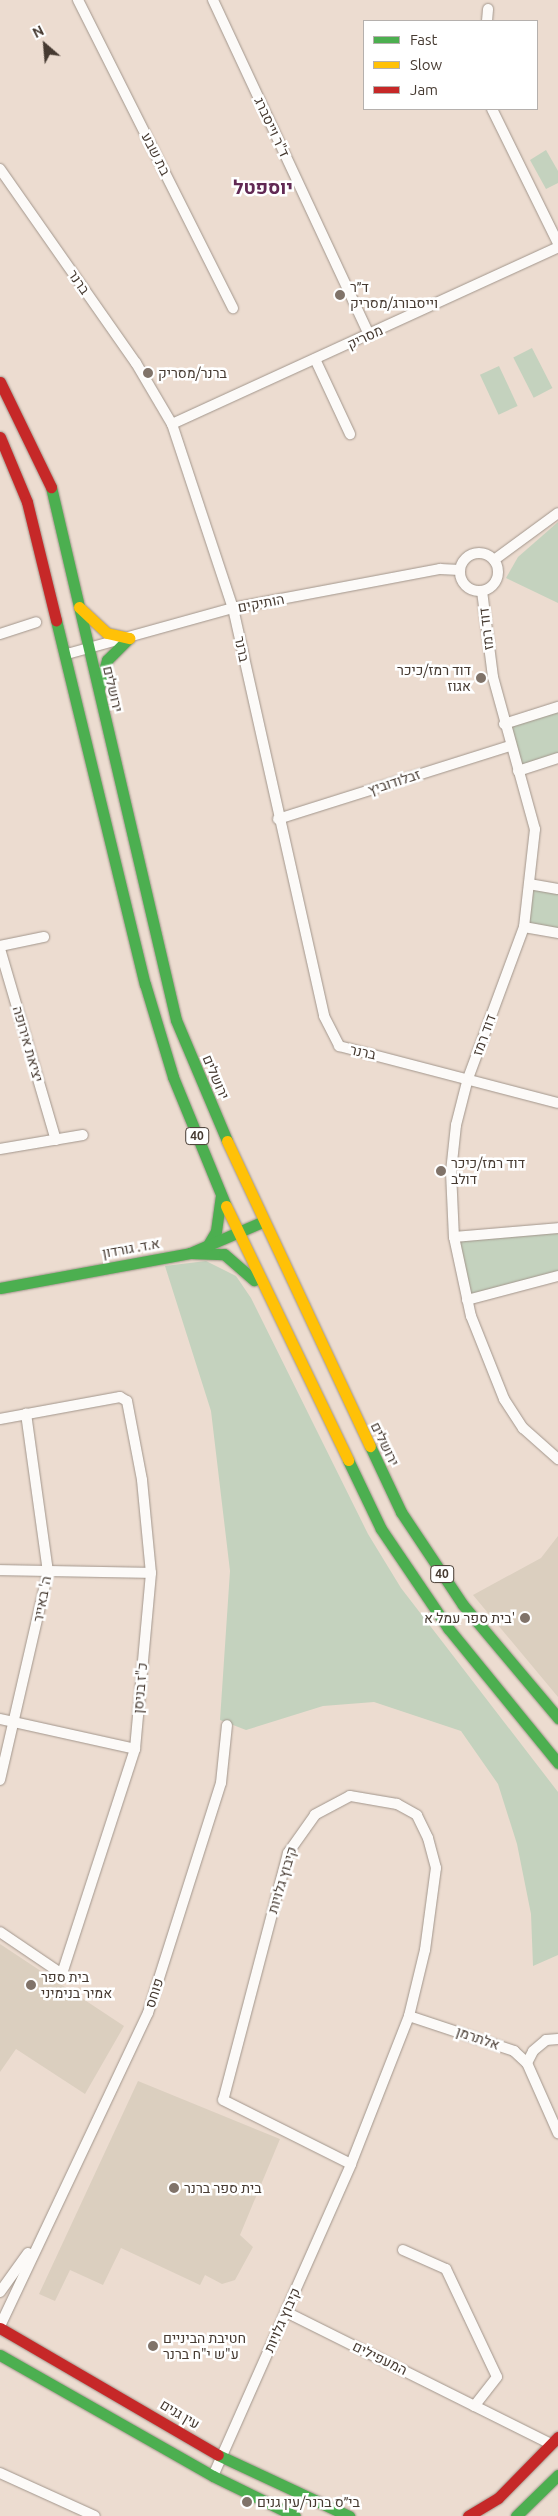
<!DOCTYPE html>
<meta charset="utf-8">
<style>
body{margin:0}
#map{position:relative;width:558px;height:2516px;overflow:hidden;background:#ecdcd0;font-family:Ubuntu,Heebo,sans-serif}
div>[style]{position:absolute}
.industrial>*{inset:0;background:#dbcfbf}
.green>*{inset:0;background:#c4d2be;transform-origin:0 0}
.roads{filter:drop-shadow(0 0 1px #a2968c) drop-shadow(0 0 1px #a2968c)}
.street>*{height:10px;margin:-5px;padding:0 5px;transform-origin:5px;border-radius:5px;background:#fcfaf8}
.street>.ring{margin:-5px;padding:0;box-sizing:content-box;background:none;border:10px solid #fcfaf8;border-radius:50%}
.fast>*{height:11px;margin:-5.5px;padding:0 5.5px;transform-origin:5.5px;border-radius:5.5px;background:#4caf50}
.slow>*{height:11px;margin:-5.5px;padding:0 5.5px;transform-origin:5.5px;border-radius:5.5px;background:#ffc107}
.jam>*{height:11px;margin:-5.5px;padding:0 5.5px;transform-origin:5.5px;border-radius:5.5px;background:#c62828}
.dots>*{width:14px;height:14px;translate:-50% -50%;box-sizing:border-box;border:2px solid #fff;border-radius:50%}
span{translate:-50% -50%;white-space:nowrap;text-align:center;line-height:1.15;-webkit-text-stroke:5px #fff;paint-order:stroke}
.shield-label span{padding:1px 4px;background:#fff;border:1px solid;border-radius:4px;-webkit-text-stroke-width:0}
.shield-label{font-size:12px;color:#463a31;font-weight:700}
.street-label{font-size:14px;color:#463a31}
.poi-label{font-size:14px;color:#463a31}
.left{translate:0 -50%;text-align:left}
.right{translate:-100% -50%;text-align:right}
.district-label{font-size:19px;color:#612954;font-weight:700}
.legend{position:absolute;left:363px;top:20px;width:175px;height:90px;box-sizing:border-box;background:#fff;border:1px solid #b5b0ad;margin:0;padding:6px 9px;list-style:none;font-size:15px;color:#463a31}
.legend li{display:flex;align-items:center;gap:10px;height:25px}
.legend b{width:25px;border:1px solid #b5b0ad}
.north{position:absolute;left:20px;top:20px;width:50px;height:50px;-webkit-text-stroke:4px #fff;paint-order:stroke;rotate:333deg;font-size:14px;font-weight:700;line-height:20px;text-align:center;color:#463a31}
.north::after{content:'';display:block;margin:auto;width:18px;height:22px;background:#463a31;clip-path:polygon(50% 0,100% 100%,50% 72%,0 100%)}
</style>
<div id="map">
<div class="industrial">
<i style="clip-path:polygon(558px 1536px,558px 1697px,473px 1595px,541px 1558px)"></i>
<i style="clip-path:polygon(0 1944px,124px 2026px,85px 2094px,16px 2049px,0 2072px)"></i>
<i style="clip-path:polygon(138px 2081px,280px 2139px,240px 2235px,253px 2247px,235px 2280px,222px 2284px,205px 2275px,200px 2285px,121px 2248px,103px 2285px,70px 2270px,55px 2301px,39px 2294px)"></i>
</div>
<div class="green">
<i style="clip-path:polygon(546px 150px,558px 171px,558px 183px,546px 189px,530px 160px)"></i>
<i style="left:532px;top:348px;width:45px;height:21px;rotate:63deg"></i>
<i style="left:499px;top:366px;width:44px;height:21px;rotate:65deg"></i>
<i style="clip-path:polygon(558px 522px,558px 603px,506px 578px,518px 557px)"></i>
<i style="clip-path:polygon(558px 707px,558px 758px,518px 771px,504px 724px)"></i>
<i style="clip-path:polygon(529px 884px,558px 889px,558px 933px,524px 927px)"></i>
<i style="clip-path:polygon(558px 1228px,558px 1276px,467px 1300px,454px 1237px)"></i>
<i style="clip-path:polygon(206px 1261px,236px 1276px,251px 1298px,368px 1534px,401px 1588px,558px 1792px,558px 1955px,533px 1966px,531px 1914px,517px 1844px,498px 1784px,461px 1731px,374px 1702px,323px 1706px,246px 1730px,220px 1720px,230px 1571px,211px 1411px,165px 1266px)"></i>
</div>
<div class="roads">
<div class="street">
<i style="left:78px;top:0;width:345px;rotate:63.3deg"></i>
<i style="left:213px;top:0;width:370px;rotate:65deg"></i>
<i style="left:487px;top:21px;width:12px;rotate:-85deg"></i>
<i style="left:492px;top:109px;width:149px;rotate:63.8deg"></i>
<i style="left:0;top:169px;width:237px;rotate:55deg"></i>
<i style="left:136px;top:363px;width:71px;rotate:59.5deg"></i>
<i style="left:172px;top:424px;width:194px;rotate:71.7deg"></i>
<i style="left:233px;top:608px;width:418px;rotate:77.4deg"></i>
<i style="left:324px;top:1016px;width:34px;rotate:63deg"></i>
<i style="left:339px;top:1046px;width:226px;rotate:14.6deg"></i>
<i style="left:315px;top:359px;width:83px;rotate:65deg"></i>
<i style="left:172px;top:424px;width:425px;rotate:-24.6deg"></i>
<i class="ring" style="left:460px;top:553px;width:28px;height:28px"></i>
<i style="left:494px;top:560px;width:79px;rotate:-36.3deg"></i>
<i style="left:482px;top:591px;width:87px;rotate:82.7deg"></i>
<i style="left:493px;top:677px;width:158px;rotate:74.6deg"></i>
<i style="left:535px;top:829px;width:99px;rotate:96.4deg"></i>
<i style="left:524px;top:927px;width:161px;rotate:110.3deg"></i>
<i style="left:468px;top:1078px;width:49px;rotate:104.3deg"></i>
<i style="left:456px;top:1125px;width:47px;rotate:96.1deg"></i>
<i style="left:451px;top:1172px;width:65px;rotate:87.4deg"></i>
<i style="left:454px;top:1237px;width:81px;rotate:77.9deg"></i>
<i style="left:471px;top:1316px;width:89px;rotate:68.3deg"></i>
<i style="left:504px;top:1399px;width:35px;rotate:57deg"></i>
<i style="left:523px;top:1428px;width:47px;rotate:41.5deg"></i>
<i style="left:0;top:634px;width:38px;rotate:-18deg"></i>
<i style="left:67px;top:654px;width:172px;rotate:-15.5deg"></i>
<i style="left:233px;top:608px;width:211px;rotate:-10.7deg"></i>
<i style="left:440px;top:569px;width:20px;rotate:3deg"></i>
<i style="left:504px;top:724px;width:57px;rotate:-17.5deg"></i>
<i style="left:518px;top:771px;width:42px;rotate:-18deg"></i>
<i style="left:278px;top:819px;width:243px;rotate:-17.5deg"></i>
<i style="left:529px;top:884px;width:29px;rotate:10deg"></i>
<i style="left:524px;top:927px;width:35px;rotate:10deg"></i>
<i style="left:0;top:946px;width:45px;rotate:-11.6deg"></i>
<i style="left:0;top:949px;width:199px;rotate:73.7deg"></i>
<i style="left:0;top:1149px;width:84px;rotate:-9.6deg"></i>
<i style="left:454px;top:1237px;width:104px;rotate:-4.9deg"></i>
<i style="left:467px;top:1300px;width:94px;rotate:-14.8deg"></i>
<i style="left:0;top:1419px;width:122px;rotate:-10.4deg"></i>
<i style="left:120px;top:1397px;width:8px;rotate:30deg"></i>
<i style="left:127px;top:1401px;width:80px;rotate:79.2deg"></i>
<i style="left:142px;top:1480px;width:93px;rotate:84.5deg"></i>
<i style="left:151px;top:1573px;width:177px;rotate:95.2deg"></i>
<i style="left:135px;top:1749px;width:237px;rotate:108deg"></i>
<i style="left:62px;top:1974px;width:75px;rotate:-145.9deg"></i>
<i style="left:0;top:1570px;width:151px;rotate:1.1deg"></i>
<i style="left:0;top:1719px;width:138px;rotate:12.5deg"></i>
<i style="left:0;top:1780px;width:213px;rotate:-77deg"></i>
<i style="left:48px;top:1572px;width:160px;rotate:-97.9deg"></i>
<i style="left:409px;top:2016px;width:111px;rotate:18.4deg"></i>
<i style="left:514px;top:2051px;width:18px;rotate:43deg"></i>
<i style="left:527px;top:2063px;width:77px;rotate:66.1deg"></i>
<i style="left:527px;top:2063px;width:13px;rotate:-63deg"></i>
<i style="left:533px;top:2051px;width:17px;rotate:-40deg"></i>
<i style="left:546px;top:2040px;width:12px;rotate:-5deg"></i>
<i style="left:403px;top:2250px;width:47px;rotate:23.8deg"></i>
<i style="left:446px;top:2269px;width:119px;rotate:64.7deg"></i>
<i style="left:497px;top:2377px;width:37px;rotate:128deg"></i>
<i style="left:0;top:2292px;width:48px;rotate:-54.3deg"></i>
<i style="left:286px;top:2312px;width:296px;rotate:26.5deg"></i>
<i style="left:0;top:2326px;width:346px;rotate:-64.7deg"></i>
<i style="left:148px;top:2013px;width:241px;rotate:-72.4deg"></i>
<i style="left:221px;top:1783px;width:58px;rotate:-84.1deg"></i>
<i style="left:0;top:2473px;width:104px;rotate:24.4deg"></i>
<i style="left:213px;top:2476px;width:341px;rotate:-66.1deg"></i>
<i style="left:351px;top:2164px;width:159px;rotate:-68.6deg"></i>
<i style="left:409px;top:2016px;width:68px;rotate:-76.4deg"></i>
<i style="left:425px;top:1950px;width:83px;rotate:-82.4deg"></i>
<i style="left:436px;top:1868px;width:31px;rotate:-105deg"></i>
<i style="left:428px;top:1838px;width:25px;rotate:-116deg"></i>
<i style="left:417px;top:1815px;width:23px;rotate:-151deg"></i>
<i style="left:397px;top:1804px;width:48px;rotate:-170.3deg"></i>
<i style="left:350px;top:1796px;width:40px;rotate:152deg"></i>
<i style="left:315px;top:1815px;width:47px;rotate:125.4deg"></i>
<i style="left:288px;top:1853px;width:255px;rotate:104.7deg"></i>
<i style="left:223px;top:2100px;width:143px;rotate:26.6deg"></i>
</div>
<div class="fast">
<i style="left:51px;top:487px;width:547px;rotate:76.8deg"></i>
<i style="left:176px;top:1020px;width:131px;rotate:67.1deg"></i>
<i style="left:56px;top:620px;width:375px;rotate:76.3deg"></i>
<i style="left:145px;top:984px;width:97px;rotate:73.2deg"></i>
<i style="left:173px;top:1077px;width:139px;rotate:67.7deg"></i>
<i style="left:99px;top:688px;width:29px;rotate:-74deg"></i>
<i style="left:107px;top:660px;width:31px;rotate:-45deg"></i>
<i style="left:208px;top:1245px;width:16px;rotate:-60deg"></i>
<i style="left:216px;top:1231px;width:34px;rotate:-82deg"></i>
<i style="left:190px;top:1253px;width:34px;rotate:2deg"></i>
<i style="left:224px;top:1254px;width:40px;rotate:41deg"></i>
<i style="left:0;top:1288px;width:193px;rotate:-10.4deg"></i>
<i style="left:190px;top:1253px;width:78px;rotate:-23.3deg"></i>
<i style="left:370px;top:1446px;width:73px;rotate:64.8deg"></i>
<i style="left:401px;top:1512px;width:112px;rotate:56.3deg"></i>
<i style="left:463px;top:1605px;width:148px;rotate:49.9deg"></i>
<i style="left:348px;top:1460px;width:76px;rotate:64.4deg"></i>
<i style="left:381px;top:1529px;width:120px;rotate:55.9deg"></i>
<i style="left:448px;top:1628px;width:174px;rotate:50.8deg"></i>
<i style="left:0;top:2355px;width:245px;rotate:29.6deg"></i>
<i style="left:213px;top:2476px;width:91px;rotate:26deg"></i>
<i style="left:218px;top:2455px;width:145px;rotate:25deg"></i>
<i style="left:516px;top:2516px;width:59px;rotate:-44.3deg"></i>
</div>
<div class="slow">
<i style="left:79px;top:607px;width:38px;rotate:43deg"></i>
<i style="left:107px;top:633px;width:23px;rotate:13deg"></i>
<i style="left:227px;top:1141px;width:337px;rotate:64.9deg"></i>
<i style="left:226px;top:1206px;width:282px;rotate:64.3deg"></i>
</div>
<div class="jam">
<i style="left:0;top:382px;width:117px;rotate:64.1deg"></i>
<i style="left:0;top:437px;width:70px;rotate:67.4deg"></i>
<i style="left:27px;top:502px;width:122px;rotate:76.2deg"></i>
<i style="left:0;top:2328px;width:252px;rotate:30.2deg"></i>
<i style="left:468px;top:2516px;width:35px;rotate:-31deg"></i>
<i style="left:498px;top:2498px;width:86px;rotate:-45.5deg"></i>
</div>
</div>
<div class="dots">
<i style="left:340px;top:295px;background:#807369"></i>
<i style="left:148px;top:373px;background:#807369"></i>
<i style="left:481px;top:678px;background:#807369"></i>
<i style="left:441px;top:1171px;background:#807369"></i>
<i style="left:525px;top:1618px;background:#807369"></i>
<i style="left:31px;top:1985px;background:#807369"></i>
<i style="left:174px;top:2188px;background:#807369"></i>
<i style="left:153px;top:2346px;background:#807369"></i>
<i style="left:247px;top:2502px;background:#807369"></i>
</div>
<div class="shield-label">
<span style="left:197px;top:1136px">40</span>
<span style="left:442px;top:1574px">40</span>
</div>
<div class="street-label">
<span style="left:272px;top:127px;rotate:65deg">ד"ר וייסברג</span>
<span style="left:156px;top:154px;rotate:63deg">בת שבע</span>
<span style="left:79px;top:282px;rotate:55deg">ברנר</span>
<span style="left:365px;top:337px;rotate:-25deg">מסריק</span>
<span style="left:261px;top:603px;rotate:-11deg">הותיקים</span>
<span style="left:486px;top:629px;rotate:-97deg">דוד רמז</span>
<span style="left:242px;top:649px;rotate:78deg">ברנר</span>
<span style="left:113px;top:689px;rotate:77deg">ירושלים</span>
<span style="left:394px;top:782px;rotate:-18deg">זבלודוביץ</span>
<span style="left:484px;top:1035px;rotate:-70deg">דוד רמז</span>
<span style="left:28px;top:1044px;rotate:74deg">יציאת אירופה</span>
<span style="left:363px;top:1052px;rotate:13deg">ברנר</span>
<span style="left:216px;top:1077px;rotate:67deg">ירושלים</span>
<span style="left:131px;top:1248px;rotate:-10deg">א.ד. גורדון</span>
<span style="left:385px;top:1444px;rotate:64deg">ירושלים</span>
<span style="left:42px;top:1599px;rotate:-79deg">ה' באייר</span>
<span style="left:140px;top:1688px;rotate:-85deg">כ"ז בניסן</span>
<span style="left:282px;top:1880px;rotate:-73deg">קיבוץ גלויות</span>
<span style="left:154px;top:1993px;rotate:-72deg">פוחס</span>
<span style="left:478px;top:2038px;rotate:19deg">אלתרמן</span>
<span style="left:282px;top:2320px;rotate:-66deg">קיבוץ גלויות</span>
<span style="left:380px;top:2358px;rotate:26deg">המעפילים</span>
<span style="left:180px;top:2414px;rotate:31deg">עין גנים</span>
</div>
<div class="poi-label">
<span class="left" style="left:350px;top:295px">ד״ר<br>וייסבורג/מסריק</span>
<span class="left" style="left:158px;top:373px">ברנר/מסריק</span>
<span class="right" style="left:471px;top:678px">דוד רמז/כיכר<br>אגוז</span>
<span class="left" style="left:451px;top:1171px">דוד רמז/כיכר<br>דולב</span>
<span class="right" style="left:515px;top:1618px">בית ספר עמל א'</span>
<span class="left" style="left:41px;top:1985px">בית ספר<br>אמיר בנימיני</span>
<span class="left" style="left:184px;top:2188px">בית ספר ברנר</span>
<span class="left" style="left:163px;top:2346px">חטיבת הביניים<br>ע"ש י"ח ברנר</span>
<span class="left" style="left:257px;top:2502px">בי״ס ברנר/עין גנים</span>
</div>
<div class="district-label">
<span style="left:263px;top:188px">יוספטל</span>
</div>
<ul class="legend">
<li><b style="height:6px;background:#4caf50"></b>Fast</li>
<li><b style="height:6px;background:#ffc107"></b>Slow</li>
<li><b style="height:6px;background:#c62828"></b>Jam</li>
</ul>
<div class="north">N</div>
</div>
